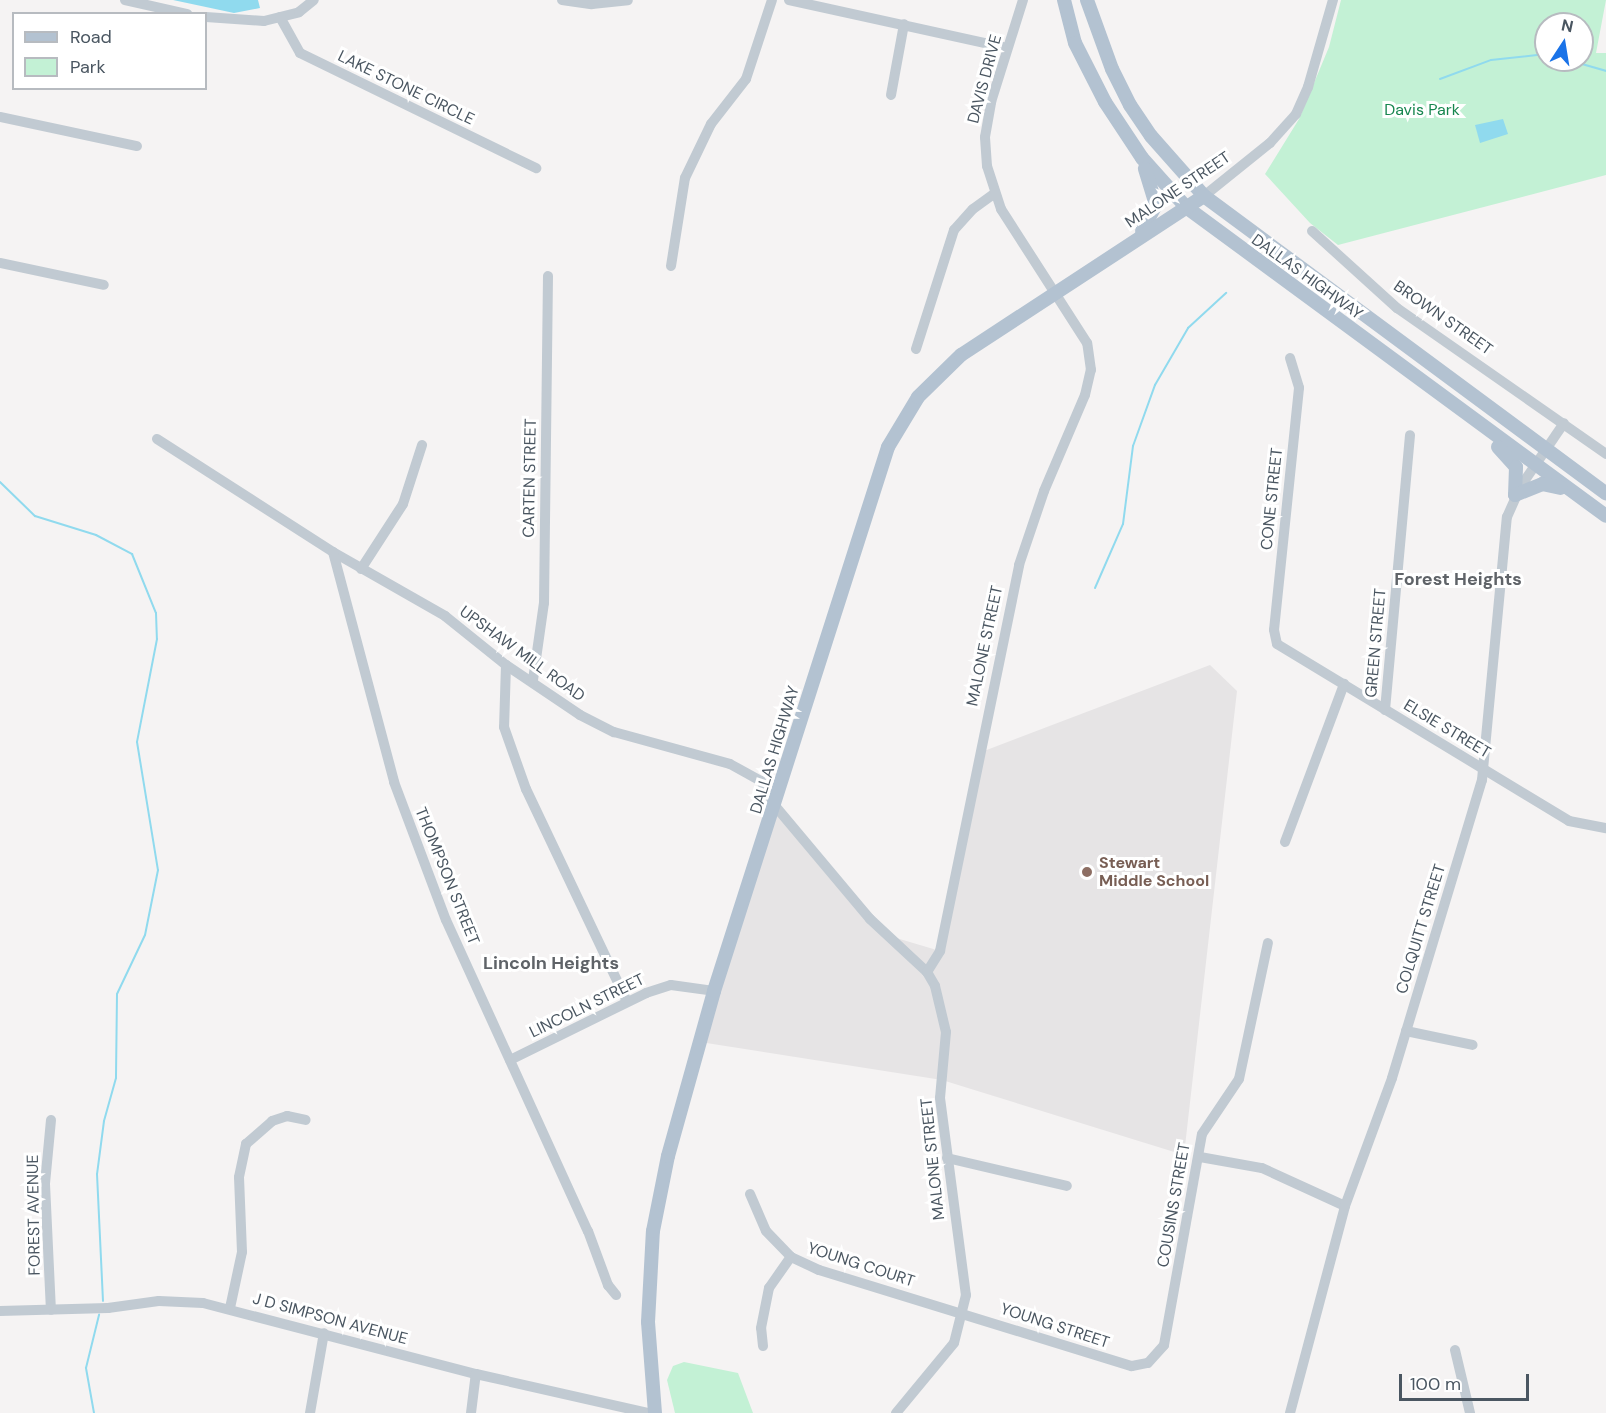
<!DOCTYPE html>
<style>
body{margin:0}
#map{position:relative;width:1606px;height:1413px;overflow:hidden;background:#f5f3f3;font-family:"DM Sans",sans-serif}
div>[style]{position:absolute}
.education>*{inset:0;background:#e6e4e5}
.green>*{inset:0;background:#c3f1d5}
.water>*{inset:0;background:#90daee}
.stream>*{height:2px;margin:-1px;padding:0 1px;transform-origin:1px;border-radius:1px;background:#90daee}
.minor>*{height:10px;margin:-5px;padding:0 5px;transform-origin:5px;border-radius:5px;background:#c1cad2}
.major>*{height:14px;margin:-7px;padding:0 7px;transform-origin:7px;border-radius:7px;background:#b3c2d1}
.dots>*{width:16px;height:16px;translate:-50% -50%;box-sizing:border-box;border:3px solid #fff;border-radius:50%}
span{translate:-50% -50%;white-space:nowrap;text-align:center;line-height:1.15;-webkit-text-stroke:6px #fff;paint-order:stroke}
.street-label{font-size:16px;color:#4a5661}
.park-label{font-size:16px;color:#17864f}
.education-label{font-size:16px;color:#785e54;font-weight:700}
.left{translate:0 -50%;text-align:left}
.neighbourhood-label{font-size:18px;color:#5f6368;font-weight:700}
.legend{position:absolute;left:12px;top:12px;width:195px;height:78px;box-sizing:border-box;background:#fff;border:2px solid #b7bbc0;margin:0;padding:8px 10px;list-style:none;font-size:18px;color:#4a5661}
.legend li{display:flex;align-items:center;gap:12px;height:30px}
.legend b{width:30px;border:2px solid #b7bbc0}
.north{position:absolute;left:1534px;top:12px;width:60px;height:60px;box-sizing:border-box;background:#fff;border:2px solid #b7bbc0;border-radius:50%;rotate:12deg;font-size:16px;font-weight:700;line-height:24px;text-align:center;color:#4a5661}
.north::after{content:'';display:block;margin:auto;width:21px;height:27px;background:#1a73e8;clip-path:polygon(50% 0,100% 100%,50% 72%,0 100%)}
.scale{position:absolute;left:1399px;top:1374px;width:130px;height:27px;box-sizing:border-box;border:3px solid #4a5661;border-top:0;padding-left:8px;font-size:18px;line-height:21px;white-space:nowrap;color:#4a5661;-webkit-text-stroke:4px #fff;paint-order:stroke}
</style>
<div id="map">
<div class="education">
<i style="clip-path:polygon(1210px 665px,1237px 691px,1184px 1155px,942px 1080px,700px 1042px,776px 807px,893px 937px,940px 951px,984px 751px)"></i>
</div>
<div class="green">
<i style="clip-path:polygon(evenodd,1341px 0,1606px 0,1596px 53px,1606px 53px,1606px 175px,1338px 245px,1310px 223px,1265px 174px,1299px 119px,1329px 47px,1341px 0,1546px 24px,1582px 24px,1582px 60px,1546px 60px,1546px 24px)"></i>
<i style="clip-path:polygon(684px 1362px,738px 1373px,753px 1413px,675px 1413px,667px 1380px,673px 1366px)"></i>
</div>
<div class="water">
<i style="clip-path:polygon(173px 0,258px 0,260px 8px,234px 13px)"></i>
<i style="clip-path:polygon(1503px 119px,1508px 134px,1480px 143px,1475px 125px)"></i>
</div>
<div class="stream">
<i style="left:1568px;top:60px;width:40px;rotate:16deg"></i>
<i style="left:1440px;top:79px;width:54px;rotate:-20.4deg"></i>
<i style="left:1491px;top:60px;width:55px;rotate:-6.2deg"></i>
<i style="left:0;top:482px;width:49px;rotate:44.2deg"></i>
<i style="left:35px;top:516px;width:64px;rotate:17.3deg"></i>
<i style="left:96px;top:535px;width:41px;rotate:27.8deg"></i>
<i style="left:132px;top:554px;width:64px;rotate:67.9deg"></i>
<i style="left:156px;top:613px;width:26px;rotate:88deg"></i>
<i style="left:157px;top:639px;width:105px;rotate:101deg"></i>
<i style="left:137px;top:742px;width:130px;rotate:80.7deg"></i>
<i style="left:158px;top:870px;width:66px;rotate:101.3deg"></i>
<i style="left:145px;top:935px;width:65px;rotate:115.4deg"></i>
<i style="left:117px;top:994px;width:84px;rotate:90.7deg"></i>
<i style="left:116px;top:1078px;width:45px;rotate:105.6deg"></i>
<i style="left:104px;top:1121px;width:53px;rotate:97.5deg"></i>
<i style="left:97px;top:1174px;width:127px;rotate:87.3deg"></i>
<i style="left:1095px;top:588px;width:70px;rotate:-66.4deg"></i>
<i style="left:1123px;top:524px;width:79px;rotate:-82.7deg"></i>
<i style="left:1133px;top:446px;width:65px;rotate:-70.2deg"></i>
<i style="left:1155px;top:385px;width:66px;rotate:-59.9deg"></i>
<i style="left:1188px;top:328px;width:52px;rotate:-42.6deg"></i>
<i style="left:94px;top:1413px;width:46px;rotate:-100.1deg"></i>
<i style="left:86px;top:1368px;width:55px;rotate:-76.2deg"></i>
</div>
<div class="minor">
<i style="left:125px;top:0;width:64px;rotate:12.7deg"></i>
<i style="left:562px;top:0;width:30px;rotate:8deg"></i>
<i style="left:592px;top:4px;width:36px;rotate:-6deg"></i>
<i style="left:789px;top:0;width:223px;rotate:12.4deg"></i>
<i style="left:206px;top:17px;width:58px;rotate:3.9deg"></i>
<i style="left:264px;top:21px;width:36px;rotate:-14deg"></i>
<i style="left:299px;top:12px;width:19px;rotate:-39deg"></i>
<i style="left:280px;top:17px;width:41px;rotate:60.9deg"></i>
<i style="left:300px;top:53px;width:263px;rotate:26deg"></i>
<i style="left:891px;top:95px;width:72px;rotate:-79.6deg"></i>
<i style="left:0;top:117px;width:140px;rotate:12deg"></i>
<i style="left:1204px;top:196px;width:85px;rotate:-38.8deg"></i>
<i style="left:1270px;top:143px;width:39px;rotate:-48deg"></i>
<i style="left:1296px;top:114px;width:30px;rotate:-66deg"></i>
<i style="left:1308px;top:87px;width:91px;rotate:-74deg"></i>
<i style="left:1312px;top:231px;width:115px;rotate:42.2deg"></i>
<i style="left:1397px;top:308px;width:255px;rotate:34.9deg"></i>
<i style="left:0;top:263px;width:106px;rotate:11.9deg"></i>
<i style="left:671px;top:266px;width:89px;rotate:-81deg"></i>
<i style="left:685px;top:178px;width:60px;rotate:-64.3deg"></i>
<i style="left:711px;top:124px;width:57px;rotate:-52.1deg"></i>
<i style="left:746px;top:79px;width:83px;rotate:-71.8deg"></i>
<i style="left:916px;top:349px;width:125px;rotate:-72.3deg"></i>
<i style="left:954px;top:230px;width:28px;rotate:-48deg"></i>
<i style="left:973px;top:209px;width:26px;rotate:-36deg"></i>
<i style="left:1290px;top:358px;width:31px;rotate:73deg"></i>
<i style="left:1299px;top:388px;width:243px;rotate:95.9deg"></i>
<i style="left:1274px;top:630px;width:14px;rotate:78deg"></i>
<i style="left:1277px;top:644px;width:341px;rotate:31.2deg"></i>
<i style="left:1569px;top:821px;width:38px;rotate:11deg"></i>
<i style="left:157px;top:439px;width:209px;rotate:32.7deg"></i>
<i style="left:333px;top:552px;width:129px;rotate:29.7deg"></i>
<i style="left:445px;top:616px;width:78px;rotate:38.8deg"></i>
<i style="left:506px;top:665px;width:89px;rotate:34deg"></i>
<i style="left:580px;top:715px;width:38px;rotate:27deg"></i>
<i style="left:614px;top:732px;width:120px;rotate:15.4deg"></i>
<i style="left:730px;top:764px;width:35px;rotate:29deg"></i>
<i style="left:761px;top:781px;width:30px;rotate:60deg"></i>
<i style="left:776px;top:807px;width:146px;rotate:50deg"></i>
<i style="left:870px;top:919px;width:78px;rotate:42.9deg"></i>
<i style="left:927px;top:972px;width:16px;rotate:60deg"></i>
<i style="left:935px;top:986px;width:47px;rotate:76.6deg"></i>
<i style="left:946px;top:1032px;width:66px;rotate:95.2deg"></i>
<i style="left:940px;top:1098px;width:199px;rotate:82.5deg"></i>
<i style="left:966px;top:1295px;width:49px;rotate:104deg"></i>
<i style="left:954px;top:1343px;width:91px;rotate:129.6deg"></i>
<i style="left:333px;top:552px;width:238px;rotate:75.1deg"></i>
<i style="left:394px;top:782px;width:147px;rotate:69.4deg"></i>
<i style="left:446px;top:920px;width:342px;rotate:65.5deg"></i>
<i style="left:588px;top:1231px;width:58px;rotate:69.7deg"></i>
<i style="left:608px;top:1285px;width:13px;rotate:51deg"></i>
<i style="left:361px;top:569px;width:77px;rotate:-57.1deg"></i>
<i style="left:403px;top:504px;width:62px;rotate:-72.1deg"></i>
<i style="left:506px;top:665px;width:62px;rotate:91.8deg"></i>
<i style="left:504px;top:727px;width:66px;rotate:70.5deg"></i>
<i style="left:526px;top:789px;width:233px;rotate:64.6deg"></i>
<i style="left:533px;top:680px;width:78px;rotate:-81.9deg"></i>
<i style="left:544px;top:603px;width:327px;rotate:-89.3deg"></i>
<i style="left:1385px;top:710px;width:276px;rotate:-84.8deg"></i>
<i style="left:1285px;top:842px;width:169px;rotate:-69.5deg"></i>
<i style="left:927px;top:972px;width:25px;rotate:-58deg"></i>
<i style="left:940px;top:951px;width:394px;rotate:-78.4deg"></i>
<i style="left:1019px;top:565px;width:78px;rotate:-71.3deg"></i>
<i style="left:1044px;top:491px;width:104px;rotate:-66.9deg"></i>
<i style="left:1085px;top:395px;width:26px;rotate:-77deg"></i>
<i style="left:1091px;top:370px;width:27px;rotate:-98deg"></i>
<i style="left:1087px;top:343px;width:159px;rotate:-122.7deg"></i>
<i style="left:1001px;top:209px;width:45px;rotate:-108deg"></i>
<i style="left:987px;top:166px;width:29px;rotate:-94deg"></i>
<i style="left:985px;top:137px;width:36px;rotate:-80deg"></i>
<i style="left:991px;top:102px;width:107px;rotate:-72.6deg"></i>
<i style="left:1406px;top:1031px;width:68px;rotate:11.8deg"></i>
<i style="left:510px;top:1060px;width:152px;rotate:-26.2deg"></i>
<i style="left:646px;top:993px;width:26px;rotate:-18deg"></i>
<i style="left:671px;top:985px;width:43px;rotate:7.9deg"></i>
<i style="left:51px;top:1120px;width:64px;rotate:95.4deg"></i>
<i style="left:45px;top:1184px;width:126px;rotate:87.3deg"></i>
<i style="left:1200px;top:1157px;width:63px;rotate:10.1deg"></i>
<i style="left:1262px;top:1168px;width:91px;rotate:24.6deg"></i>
<i style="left:947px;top:1158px;width:123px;rotate:13.1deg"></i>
<i style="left:750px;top:1194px;width:40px;rotate:66.6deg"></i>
<i style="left:766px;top:1231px;width:36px;rotate:46deg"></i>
<i style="left:791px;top:1257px;width:31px;rotate:25deg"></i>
<i style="left:819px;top:1270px;width:327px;rotate:17.1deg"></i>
<i style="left:1132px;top:1366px;width:16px;rotate:-11deg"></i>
<i style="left:1148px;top:1363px;width:24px;rotate:-48deg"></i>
<i style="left:1164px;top:1345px;width:214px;rotate:-79.8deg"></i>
<i style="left:1202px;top:1134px;width:66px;rotate:-56.1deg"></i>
<i style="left:1239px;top:1079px;width:139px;rotate:-78deg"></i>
<i style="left:230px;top:1308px;width:57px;rotate:-77.9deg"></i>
<i style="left:242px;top:1252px;width:75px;rotate:-92.3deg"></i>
<i style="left:239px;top:1177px;width:34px;rotate:-78deg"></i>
<i style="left:246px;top:1144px;width:35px;rotate:-41deg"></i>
<i style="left:272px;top:1121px;width:16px;rotate:-18deg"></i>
<i style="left:287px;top:1116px;width:19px;rotate:12deg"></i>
<i style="left:0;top:1311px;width:108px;rotate:-1.6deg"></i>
<i style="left:108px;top:1308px;width:51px;rotate:-7.8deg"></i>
<i style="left:159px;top:1301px;width:44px;rotate:2.6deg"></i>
<i style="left:203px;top:1303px;width:282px;rotate:14.6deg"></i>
<i style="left:476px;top:1374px;width:176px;rotate:12.8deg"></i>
<i style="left:763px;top:1346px;width:18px;rotate:-96deg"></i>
<i style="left:761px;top:1328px;width:41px;rotate:-78.7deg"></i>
<i style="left:769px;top:1288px;width:38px;rotate:-55deg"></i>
<i style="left:1455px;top:1350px;width:65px;rotate:76.6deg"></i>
<i style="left:310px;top:1413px;width:81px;rotate:-80.1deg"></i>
<i style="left:471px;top:1413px;width:39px;rotate:-83deg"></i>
<i style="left:1290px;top:1413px;width:214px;rotate:-75.1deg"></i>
<i style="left:1345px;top:1206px;width:136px;rotate:-69.8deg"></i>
<i style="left:1392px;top:1078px;width:311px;rotate:-73.2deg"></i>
<i style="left:1482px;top:780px;width:264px;rotate:-84.6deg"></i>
<i style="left:1507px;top:517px;width:34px;rotate:-66deg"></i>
<i style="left:1521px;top:486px;width:76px;rotate:-55.7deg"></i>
</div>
<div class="major">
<i style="left:1064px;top:0;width:44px;rotate:75.7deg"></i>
<i style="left:1075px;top:43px;width:66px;rotate:63deg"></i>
<i style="left:1105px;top:102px;width:67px;rotate:56.5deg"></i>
<i style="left:1142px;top:158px;width:66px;rotate:48.1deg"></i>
<i style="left:1186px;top:207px;width:521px;rotate:36.34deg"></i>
<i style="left:1087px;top:0;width:73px;rotate:70.1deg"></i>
<i style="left:1112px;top:69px;width:40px;rotate:63.4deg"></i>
<i style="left:1130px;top:105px;width:37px;rotate:56deg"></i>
<i style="left:1151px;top:136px;width:80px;rotate:48.5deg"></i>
<i style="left:1204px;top:196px;width:500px;rotate:36.5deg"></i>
<i style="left:1142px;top:231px;width:30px;rotate:-62deg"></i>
<i style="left:1156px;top:205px;width:38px;rotate:-107deg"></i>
<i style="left:1498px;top:447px;width:27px;rotate:48deg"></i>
<i style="left:1516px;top:467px;width:28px;rotate:92deg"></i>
<i style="left:1515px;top:495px;width:29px;rotate:-22deg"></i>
<i style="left:1542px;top:484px;width:19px;rotate:12deg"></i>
<i style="left:655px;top:1413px;width:91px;rotate:-94.4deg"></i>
<i style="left:648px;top:1322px;width:91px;rotate:-86.9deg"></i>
<i style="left:653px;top:1231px;width:76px;rotate:-78.7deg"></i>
<i style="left:668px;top:1156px;width:171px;rotate:-74.4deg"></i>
<i style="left:714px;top:991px;width:571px;rotate:-72.26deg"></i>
<i style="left:888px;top:447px;width:58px;rotate:-59deg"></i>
<i style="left:918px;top:397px;width:60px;rotate:-44.3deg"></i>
<i style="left:961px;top:355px;width:290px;rotate:-33.2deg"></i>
</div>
<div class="dots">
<i style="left:1087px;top:872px;background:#8d6e63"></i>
</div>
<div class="street-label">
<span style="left:985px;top:79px;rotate:-75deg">DAVIS DRIVE</span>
<span style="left:406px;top:88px;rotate:26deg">LAKE STONE CIRCLE</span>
<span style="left:1178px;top:190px;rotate:-34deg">MALONE STREET</span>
<span style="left:1307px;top:277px;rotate:36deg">DALLAS HIGHWAY</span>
<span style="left:1443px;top:318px;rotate:35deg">BROWN STREET</span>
<span style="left:530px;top:478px;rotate:-89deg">CARTEN STREET</span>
<span style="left:1272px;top:499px;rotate:-84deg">CONE STREET</span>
<span style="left:1376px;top:643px;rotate:-85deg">GREEN STREET</span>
<span style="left:985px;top:646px;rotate:-78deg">MALONE STREET</span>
<span style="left:522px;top:654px;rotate:36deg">UPSHAW MILL ROAD</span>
<span style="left:1447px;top:729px;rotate:31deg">ELSIE STREET</span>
<span style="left:775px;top:750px;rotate:-73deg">DALLAS HIGHWAY</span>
<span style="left:447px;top:876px;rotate:68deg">THOMPSON STREET</span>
<span style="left:1421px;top:929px;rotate:-73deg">COLQUITT STREET</span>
<span style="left:587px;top:1006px;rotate:-26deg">LINCOLN STREET</span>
<span style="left:933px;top:1159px;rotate:-96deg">MALONE STREET</span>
<span style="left:1174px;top:1205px;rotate:-80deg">COUSINS STREET</span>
<span style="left:34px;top:1215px;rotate:-91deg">FOREST AVENUE</span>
<span style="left:861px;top:1265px;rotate:18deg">YOUNG COURT</span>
<span style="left:330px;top:1319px;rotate:15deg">J D SIMPSON AVENUE</span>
<span style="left:1055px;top:1326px;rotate:18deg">YOUNG STREET</span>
</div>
<div class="park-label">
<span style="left:1422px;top:110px">Davis Park</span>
</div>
<div class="education-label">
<span class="left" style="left:1099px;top:872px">Stewart<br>Middle School</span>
</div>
<div class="neighbourhood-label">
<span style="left:1458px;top:579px">Forest Heights</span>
<span style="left:551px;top:963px">Lincoln Heights</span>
</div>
<ul class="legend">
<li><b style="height:8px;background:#b3c2d1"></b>Road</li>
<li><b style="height:16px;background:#c3f1d5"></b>Park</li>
</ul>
<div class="north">N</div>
<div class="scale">100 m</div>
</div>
